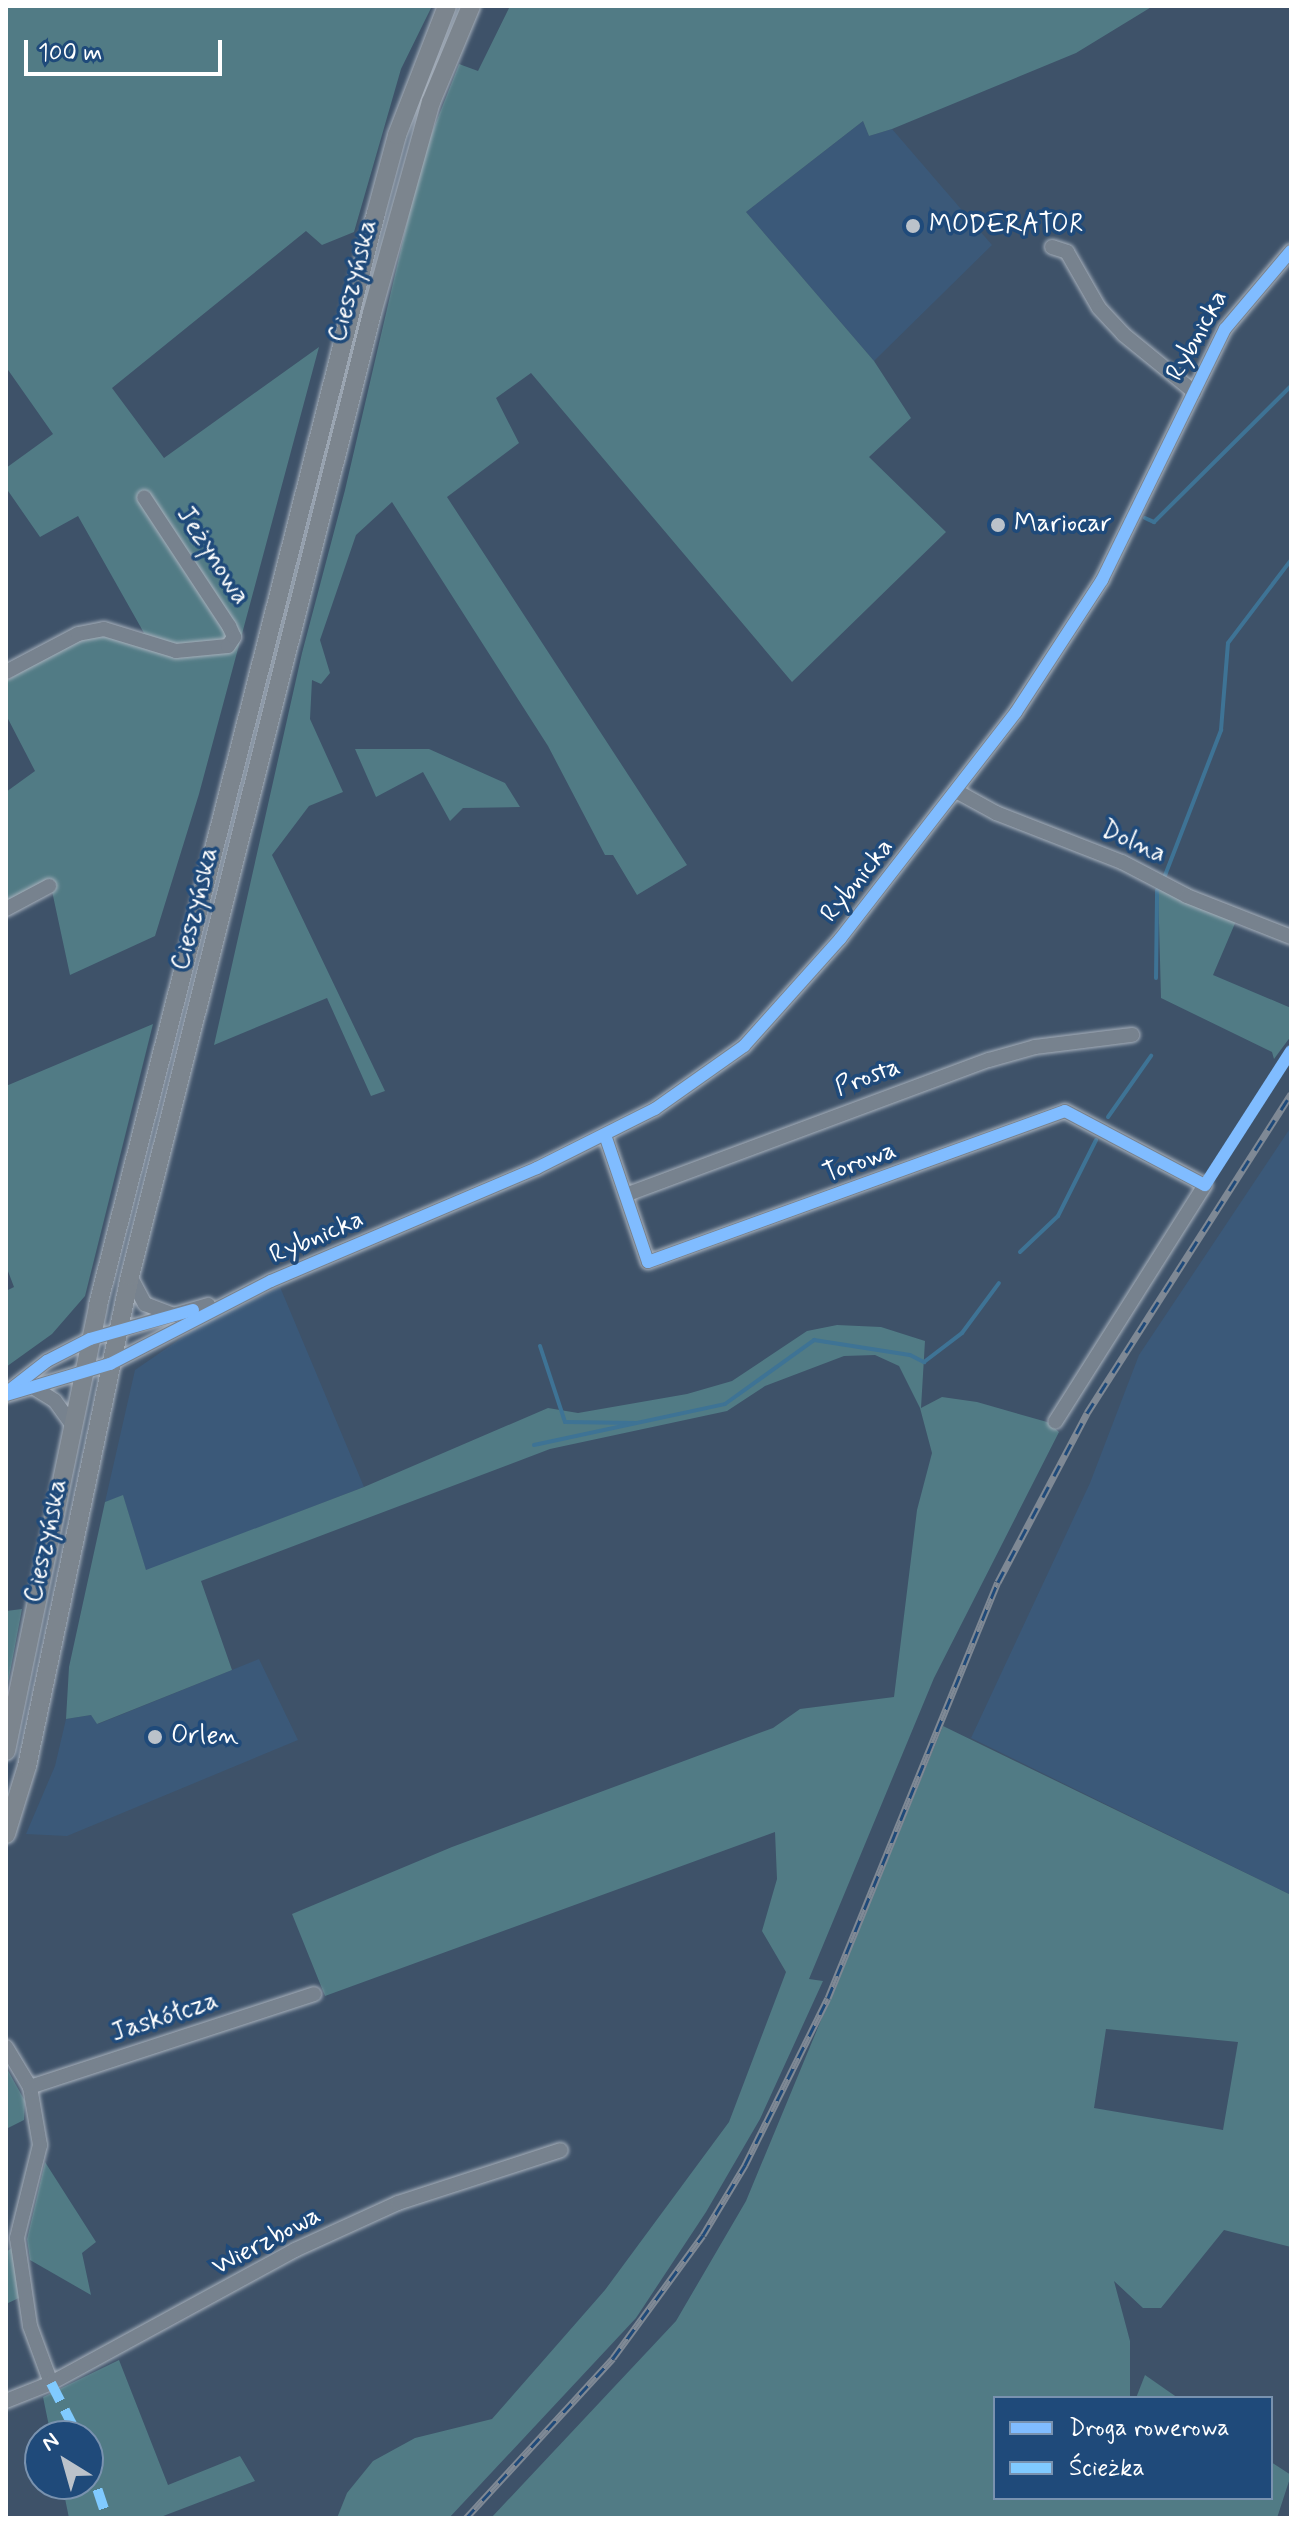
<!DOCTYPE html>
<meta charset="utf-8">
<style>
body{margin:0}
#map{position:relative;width:1297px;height:2524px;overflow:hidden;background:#3e5269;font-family:Mynerve,sans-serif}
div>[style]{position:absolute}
.built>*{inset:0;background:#3b5979}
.green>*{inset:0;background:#517b85}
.stream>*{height:4px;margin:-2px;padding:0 2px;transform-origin:2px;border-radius:2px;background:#3e7395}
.roads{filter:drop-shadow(0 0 2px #a8b1bc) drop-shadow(0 0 2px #a8b1bc)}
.minor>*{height:14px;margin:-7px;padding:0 7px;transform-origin:7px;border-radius:7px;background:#77828e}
.major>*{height:18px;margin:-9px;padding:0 9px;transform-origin:9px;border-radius:9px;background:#7c858e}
.rail>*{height:7px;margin-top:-3.5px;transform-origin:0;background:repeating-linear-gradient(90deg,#1f4a7a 0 12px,#7f8995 0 24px);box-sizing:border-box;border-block:2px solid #7f8995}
.quiet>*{height:10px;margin-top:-5px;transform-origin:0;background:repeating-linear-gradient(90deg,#80caff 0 20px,transparent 0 30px)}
.cycleway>*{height:12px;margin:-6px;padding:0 6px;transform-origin:6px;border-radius:6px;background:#80bcff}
.dots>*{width:22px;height:22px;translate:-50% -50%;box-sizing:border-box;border:4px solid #1f4a7a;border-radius:50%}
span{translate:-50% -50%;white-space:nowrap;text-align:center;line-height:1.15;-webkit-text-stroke:7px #1f4a7a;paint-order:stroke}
.poi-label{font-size:26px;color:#fff}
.left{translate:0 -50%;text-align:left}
.street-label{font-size:26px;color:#fff}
.frame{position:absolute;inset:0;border:8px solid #fff;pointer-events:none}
.legend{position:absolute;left:993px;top:2396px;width:280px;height:104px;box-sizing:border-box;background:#1f4a7a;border:2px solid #7992af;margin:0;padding:10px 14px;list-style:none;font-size:24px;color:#fff}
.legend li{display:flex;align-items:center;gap:16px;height:40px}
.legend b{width:40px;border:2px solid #7992af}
.north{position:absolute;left:24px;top:2420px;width:80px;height:80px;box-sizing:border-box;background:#1f4a7a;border:2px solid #7992af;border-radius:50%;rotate:323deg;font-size:22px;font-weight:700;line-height:32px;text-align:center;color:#fff}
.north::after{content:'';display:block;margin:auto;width:28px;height:36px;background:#bbc2ca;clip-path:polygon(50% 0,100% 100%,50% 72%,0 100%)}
.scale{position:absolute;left:24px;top:40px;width:198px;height:36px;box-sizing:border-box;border:4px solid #fff;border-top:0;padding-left:10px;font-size:24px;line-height:28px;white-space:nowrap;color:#fff;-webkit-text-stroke:6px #1f4a7a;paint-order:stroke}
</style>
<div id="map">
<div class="built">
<i style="clip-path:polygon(863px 121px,869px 136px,892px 129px,992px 245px,874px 361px,746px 212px)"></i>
<i style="clip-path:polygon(1291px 1127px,1291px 1895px,971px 1738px,1090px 1483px,1139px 1355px)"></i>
<i style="clip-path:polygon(280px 1287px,364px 1487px,146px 1571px,123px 1496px,105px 1502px,135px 1370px,199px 1326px)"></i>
<i style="clip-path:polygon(259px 1659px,298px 1740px,67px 1836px,26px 1834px,55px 1766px,66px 1719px,91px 1715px,98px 1724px)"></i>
</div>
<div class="green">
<i style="clip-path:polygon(6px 6px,432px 6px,401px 69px,354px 232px,322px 245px,306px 231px,112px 388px,164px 458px,319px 347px,199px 794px,155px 936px,70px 975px,52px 891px,6px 914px,6px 792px,35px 771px,6px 715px,6px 681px,82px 636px,144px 633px,78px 516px,40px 537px,6px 488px,6px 468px,53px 434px,6px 367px)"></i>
<i style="clip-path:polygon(510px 6px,1153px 6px,1076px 53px,892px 129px,869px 136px,863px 121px,746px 212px,874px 361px,911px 418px,869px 457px,946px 532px,792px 682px,531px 373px,496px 398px,519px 443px,447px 497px,687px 865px,637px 895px,613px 855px,605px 855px,548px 746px,392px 502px,356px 535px,320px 640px,330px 673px,321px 684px,312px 680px,310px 719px,343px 792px,309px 806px,272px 855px,385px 1091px,371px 1096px,327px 998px,214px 1045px,302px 653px,345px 490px,422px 158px,459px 64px,478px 71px)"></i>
<i style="clip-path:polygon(355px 749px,429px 749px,505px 783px,520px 807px,463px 808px,450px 821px,423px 772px,376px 797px)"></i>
<i style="clip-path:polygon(1158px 885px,1236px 921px,1213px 975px,1291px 1008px,1291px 1036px,1274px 1059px,1272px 1052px,1161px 998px)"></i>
<i style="clip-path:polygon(153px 1024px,85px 1296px,52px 1334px,6px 1367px,6px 1291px,14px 1287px,6px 1266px,6px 1086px)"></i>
<i style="clip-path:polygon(837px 1325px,881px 1327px,925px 1341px,921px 1408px,942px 1397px,977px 1402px,1047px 1422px,1059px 1432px,934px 1678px,809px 1979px,823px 1981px,760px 2119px,706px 2212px,636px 2318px,449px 2518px,337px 2518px,347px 2493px,373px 2461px,415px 2438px,492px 2419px,605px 2290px,729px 2122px,786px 1972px,762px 1931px,777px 1879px,775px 1832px,325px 1996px,292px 1914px,452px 1847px,773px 1728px,800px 1709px,894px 1697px,917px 1510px,932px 1453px,920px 1408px,899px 1366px,875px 1355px,844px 1356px,765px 1386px,727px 1411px,550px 1449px,201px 1581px,232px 1670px,97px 1724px,91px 1715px,66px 1719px,69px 1667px,105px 1502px,123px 1495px,146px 1570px,364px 1487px,548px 1408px,578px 1413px,687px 1394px,732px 1381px,807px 1331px)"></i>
<i style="clip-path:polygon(22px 1609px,6px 1694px,6px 1695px,6px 1611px)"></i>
<i style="clip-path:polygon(evenodd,943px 1726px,1291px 1895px,1291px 2247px,1224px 2230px,1161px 2308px,1143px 2308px,1114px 2281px,1130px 2341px,1130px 2398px,995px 2398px,995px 2498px,1271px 2498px,1271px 2462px,1291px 2475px,1277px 2518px,491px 2518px,676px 2321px,746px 2201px,943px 1726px,1106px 2029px,1238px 2042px,1223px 2130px,1094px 2108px,1106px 2029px)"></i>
<i style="clip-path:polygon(6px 2067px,25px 2101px,24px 2120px,6px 2129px)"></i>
<i style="clip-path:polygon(45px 2162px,96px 2242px,82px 2253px,91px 2295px,30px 2260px,27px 2239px)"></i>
<i style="clip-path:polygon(12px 2248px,21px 2297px,6px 2304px,6px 2252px)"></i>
<i style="clip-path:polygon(119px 2360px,168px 2485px,240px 2456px,255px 2481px,158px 2518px,69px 2518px,62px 2484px,88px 2484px,88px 2436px,51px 2436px,43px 2397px)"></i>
<i style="clip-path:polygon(1145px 2375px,1178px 2398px,1136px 2398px)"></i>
</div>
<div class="stream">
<i style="left:1145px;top:518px;width:10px;rotate:24deg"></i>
<i style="left:1154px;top:522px;width:193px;rotate:-44.8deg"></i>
<i style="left:1164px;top:878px;width:159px;rotate:-68.9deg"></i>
<i style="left:1221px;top:730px;width:87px;rotate:-85.4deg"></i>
<i style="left:1228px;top:643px;width:104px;rotate:-52.8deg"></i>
<i style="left:1156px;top:978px;width:88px;rotate:-89.3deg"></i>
<i style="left:1108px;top:1117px;width:75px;rotate:-54.8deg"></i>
<i style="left:1020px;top:1252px;width:52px;rotate:-43.5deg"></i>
<i style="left:1058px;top:1216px;width:85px;rotate:-63.4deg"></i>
<i style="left:540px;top:1346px;width:80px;rotate:71.8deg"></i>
<i style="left:565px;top:1422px;width:71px;rotate:0.8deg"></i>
<i style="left:534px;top:1445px;width:195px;rotate:-12.1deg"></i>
<i style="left:725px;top:1404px;width:110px;rotate:-35.7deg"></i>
<i style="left:814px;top:1340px;width:97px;rotate:8.9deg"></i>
<i style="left:910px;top:1355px;width:16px;rotate:27deg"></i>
<i style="left:924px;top:1362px;width:48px;rotate:-37.3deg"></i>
<i style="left:962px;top:1333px;width:62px;rotate:-53.5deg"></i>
</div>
<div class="roads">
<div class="minor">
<i style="left:1052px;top:247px;width:16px;rotate:18deg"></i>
<i style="left:1067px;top:252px;width:64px;rotate:60.3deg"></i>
<i style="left:1099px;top:308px;width:35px;rotate:47deg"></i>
<i style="left:1123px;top:334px;width:92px;rotate:39.2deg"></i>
<i style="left:6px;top:672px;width:81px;rotate:-27.8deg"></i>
<i style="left:78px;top:634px;width:26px;rotate:-11deg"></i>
<i style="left:104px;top:629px;width:75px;rotate:17deg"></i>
<i style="left:176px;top:651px;width:52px;rotate:-5.5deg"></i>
<i style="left:228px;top:646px;width:11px;rotate:-56deg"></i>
<i style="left:234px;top:637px;width:12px;rotate:-114deg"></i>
<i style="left:229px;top:626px;width:154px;rotate:-123.4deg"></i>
<i style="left:956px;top:791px;width:46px;rotate:28.8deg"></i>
<i style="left:996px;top:813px;width:135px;rotate:21.3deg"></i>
<i style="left:1122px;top:862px;width:73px;rotate:27.6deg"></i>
<i style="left:1187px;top:896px;width:112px;rotate:21.5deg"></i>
<i style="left:6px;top:909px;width:49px;rotate:-28.1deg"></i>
<i style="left:605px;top:1135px;width:134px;rotate:71.3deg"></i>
<i style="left:648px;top:1262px;width:443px;rotate:-19.9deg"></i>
<i style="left:1065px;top:1111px;width:158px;rotate:27.9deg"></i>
<i style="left:1205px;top:1185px;width:280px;rotate:122.3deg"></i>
<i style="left:628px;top:1194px;width:385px;rotate:-20.4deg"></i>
<i style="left:989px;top:1060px;width:48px;rotate:-15.8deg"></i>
<i style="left:1035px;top:1047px;width:98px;rotate:-7.1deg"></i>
<i style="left:130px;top:1276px;width:32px;rotate:62deg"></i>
<i style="left:145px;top:1304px;width:31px;rotate:21deg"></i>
<i style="left:36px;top:1389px;width:22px;rotate:32deg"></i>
<i style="left:55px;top:1401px;width:31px;rotate:54deg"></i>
<i style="left:6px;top:1393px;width:52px;rotate:-38deg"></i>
<i style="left:47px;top:1361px;width:48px;rotate:-27.1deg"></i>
<i style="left:90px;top:1339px;width:123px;rotate:-16.1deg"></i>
<i style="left:6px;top:1395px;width:109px;rotate:-16.6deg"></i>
<i style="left:110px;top:1364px;width:181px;rotate:-27.3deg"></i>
<i style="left:271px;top:1281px;width:289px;rotate:-23deg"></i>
<i style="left:537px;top:1168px;width:132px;rotate:-26.6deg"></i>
<i style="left:655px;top:1109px;width:109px;rotate:-35.3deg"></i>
<i style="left:744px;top:1046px;width:144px;rotate:-48.1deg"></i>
<i style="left:840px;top:939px;width:287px;rotate:-52.2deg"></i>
<i style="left:1016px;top:712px;width:158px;rotate:-56.9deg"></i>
<i style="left:1102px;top:580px;width:280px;rotate:-63.9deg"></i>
<i style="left:1225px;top:329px;width:102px;rotate:-49.8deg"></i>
<i style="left:6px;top:2047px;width:47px;rotate:59deg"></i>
<i style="left:30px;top:2087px;width:59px;rotate:80.2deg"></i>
<i style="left:40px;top:2145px;width:96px;rotate:103.9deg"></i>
<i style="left:17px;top:2238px;width:89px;rotate:81.6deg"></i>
<i style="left:30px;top:2326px;width:61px;rotate:69.8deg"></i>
<i style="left:30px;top:2087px;width:299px;rotate:-18.1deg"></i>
<i style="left:6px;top:2401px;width:48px;rotate:-21.8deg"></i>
<i style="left:51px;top:2383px;width:278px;rotate:-28.6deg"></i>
<i style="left:295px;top:2250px;width:113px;rotate:-24.5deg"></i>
<i style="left:398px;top:2203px;width:171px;rotate:-18deg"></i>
</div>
<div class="major">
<i style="left:6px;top:1751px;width:455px;rotate:-78.3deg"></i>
<i style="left:98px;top:1305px;width:1127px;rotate:-75.72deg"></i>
<i style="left:376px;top:213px;width:81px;rotate:-74.9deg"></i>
<i style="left:397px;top:135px;width:138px;rotate:-68.8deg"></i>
<i style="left:6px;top:1834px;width:71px;rotate:-72.8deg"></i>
<i style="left:27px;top:1766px;width:501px;rotate:-78.13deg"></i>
<i style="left:130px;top:1276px;width:993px;rotate:-75.89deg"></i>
<i style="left:372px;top:313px;width:219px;rotate:-74.4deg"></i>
<i style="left:431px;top:102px;width:104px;rotate:-67.4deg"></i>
</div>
</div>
<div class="rail">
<i style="left:466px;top:2518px;width:217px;rotate:-47.4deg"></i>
<i style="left:613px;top:2358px;width:152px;rotate:-53.8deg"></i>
<i style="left:703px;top:2235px;width:82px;rotate:-59deg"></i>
<i style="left:745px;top:2165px;width:186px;rotate:-63.6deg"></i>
<i style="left:828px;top:1998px;width:449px;rotate:-67.8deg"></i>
<i style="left:998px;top:1582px;width:191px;rotate:-62.2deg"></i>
<i style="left:1087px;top:1413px;width:379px;rotate:-57.4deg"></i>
</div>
<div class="quiet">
<i style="left:51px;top:2383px;width:59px;rotate:63deg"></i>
<i style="left:88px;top:2461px;width:60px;rotate:71.6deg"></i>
</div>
<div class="cycleway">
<i style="left:605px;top:1135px;width:134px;rotate:71.3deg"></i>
<i style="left:648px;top:1262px;width:443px;rotate:-19.9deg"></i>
<i style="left:1065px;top:1111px;width:158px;rotate:27.9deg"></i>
<i style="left:1205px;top:1185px;width:159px;rotate:-57.3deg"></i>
<i style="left:6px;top:1393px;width:52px;rotate:-38deg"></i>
<i style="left:47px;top:1361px;width:48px;rotate:-27.1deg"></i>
<i style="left:90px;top:1339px;width:107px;rotate:-15.7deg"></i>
<i style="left:6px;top:1395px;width:109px;rotate:-16.6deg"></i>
<i style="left:110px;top:1364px;width:181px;rotate:-27.3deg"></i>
<i style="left:271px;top:1281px;width:289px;rotate:-23deg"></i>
<i style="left:537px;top:1168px;width:132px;rotate:-26.6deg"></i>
<i style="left:655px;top:1109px;width:109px;rotate:-35.3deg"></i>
<i style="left:744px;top:1046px;width:144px;rotate:-48.1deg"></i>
<i style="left:840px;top:939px;width:287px;rotate:-52.2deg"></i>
<i style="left:1016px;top:712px;width:158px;rotate:-56.9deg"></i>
<i style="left:1102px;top:580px;width:280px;rotate:-63.9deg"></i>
<i style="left:1225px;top:329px;width:102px;rotate:-49.8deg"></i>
</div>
<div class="dots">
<i style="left:913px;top:226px;background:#bbc2ca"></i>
<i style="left:998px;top:525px;background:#bbc2ca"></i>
<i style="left:155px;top:1737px;background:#bbc2ca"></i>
</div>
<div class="poi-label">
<span class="left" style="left:929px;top:226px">MODERATOR</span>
<span class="left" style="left:1014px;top:525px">Mariocar</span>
<span class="left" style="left:171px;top:1737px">Orlen</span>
</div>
<div class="street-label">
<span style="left:354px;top:281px;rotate:-75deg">Cieszyńska</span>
<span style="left:1198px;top:336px;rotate:-61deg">Rybnicka</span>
<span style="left:212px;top:556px;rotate:57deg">Jeżynowa</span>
<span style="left:1133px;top:843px;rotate:24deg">Dolna</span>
<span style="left:858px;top:881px;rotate:-51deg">Rybnicka</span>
<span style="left:196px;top:909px;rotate:-76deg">Cieszyńska</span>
<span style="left:868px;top:1078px;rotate:-20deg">Prosta</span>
<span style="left:860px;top:1163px;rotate:-20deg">Torowa</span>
<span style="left:317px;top:1238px;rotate:-23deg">Rybnicka</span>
<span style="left:47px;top:1541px;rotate:-78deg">Cieszyńska</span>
<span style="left:165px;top:2018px;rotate:-18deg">Jaskółcza</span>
<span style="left:267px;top:2242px;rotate:-28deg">Wierzbowa</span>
</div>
<div class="frame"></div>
<ul class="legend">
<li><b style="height:10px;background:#80bcff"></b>Droga rowerowa</li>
<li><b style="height:10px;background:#80caff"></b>Ścieżka</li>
</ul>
<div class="north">N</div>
<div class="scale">100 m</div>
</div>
